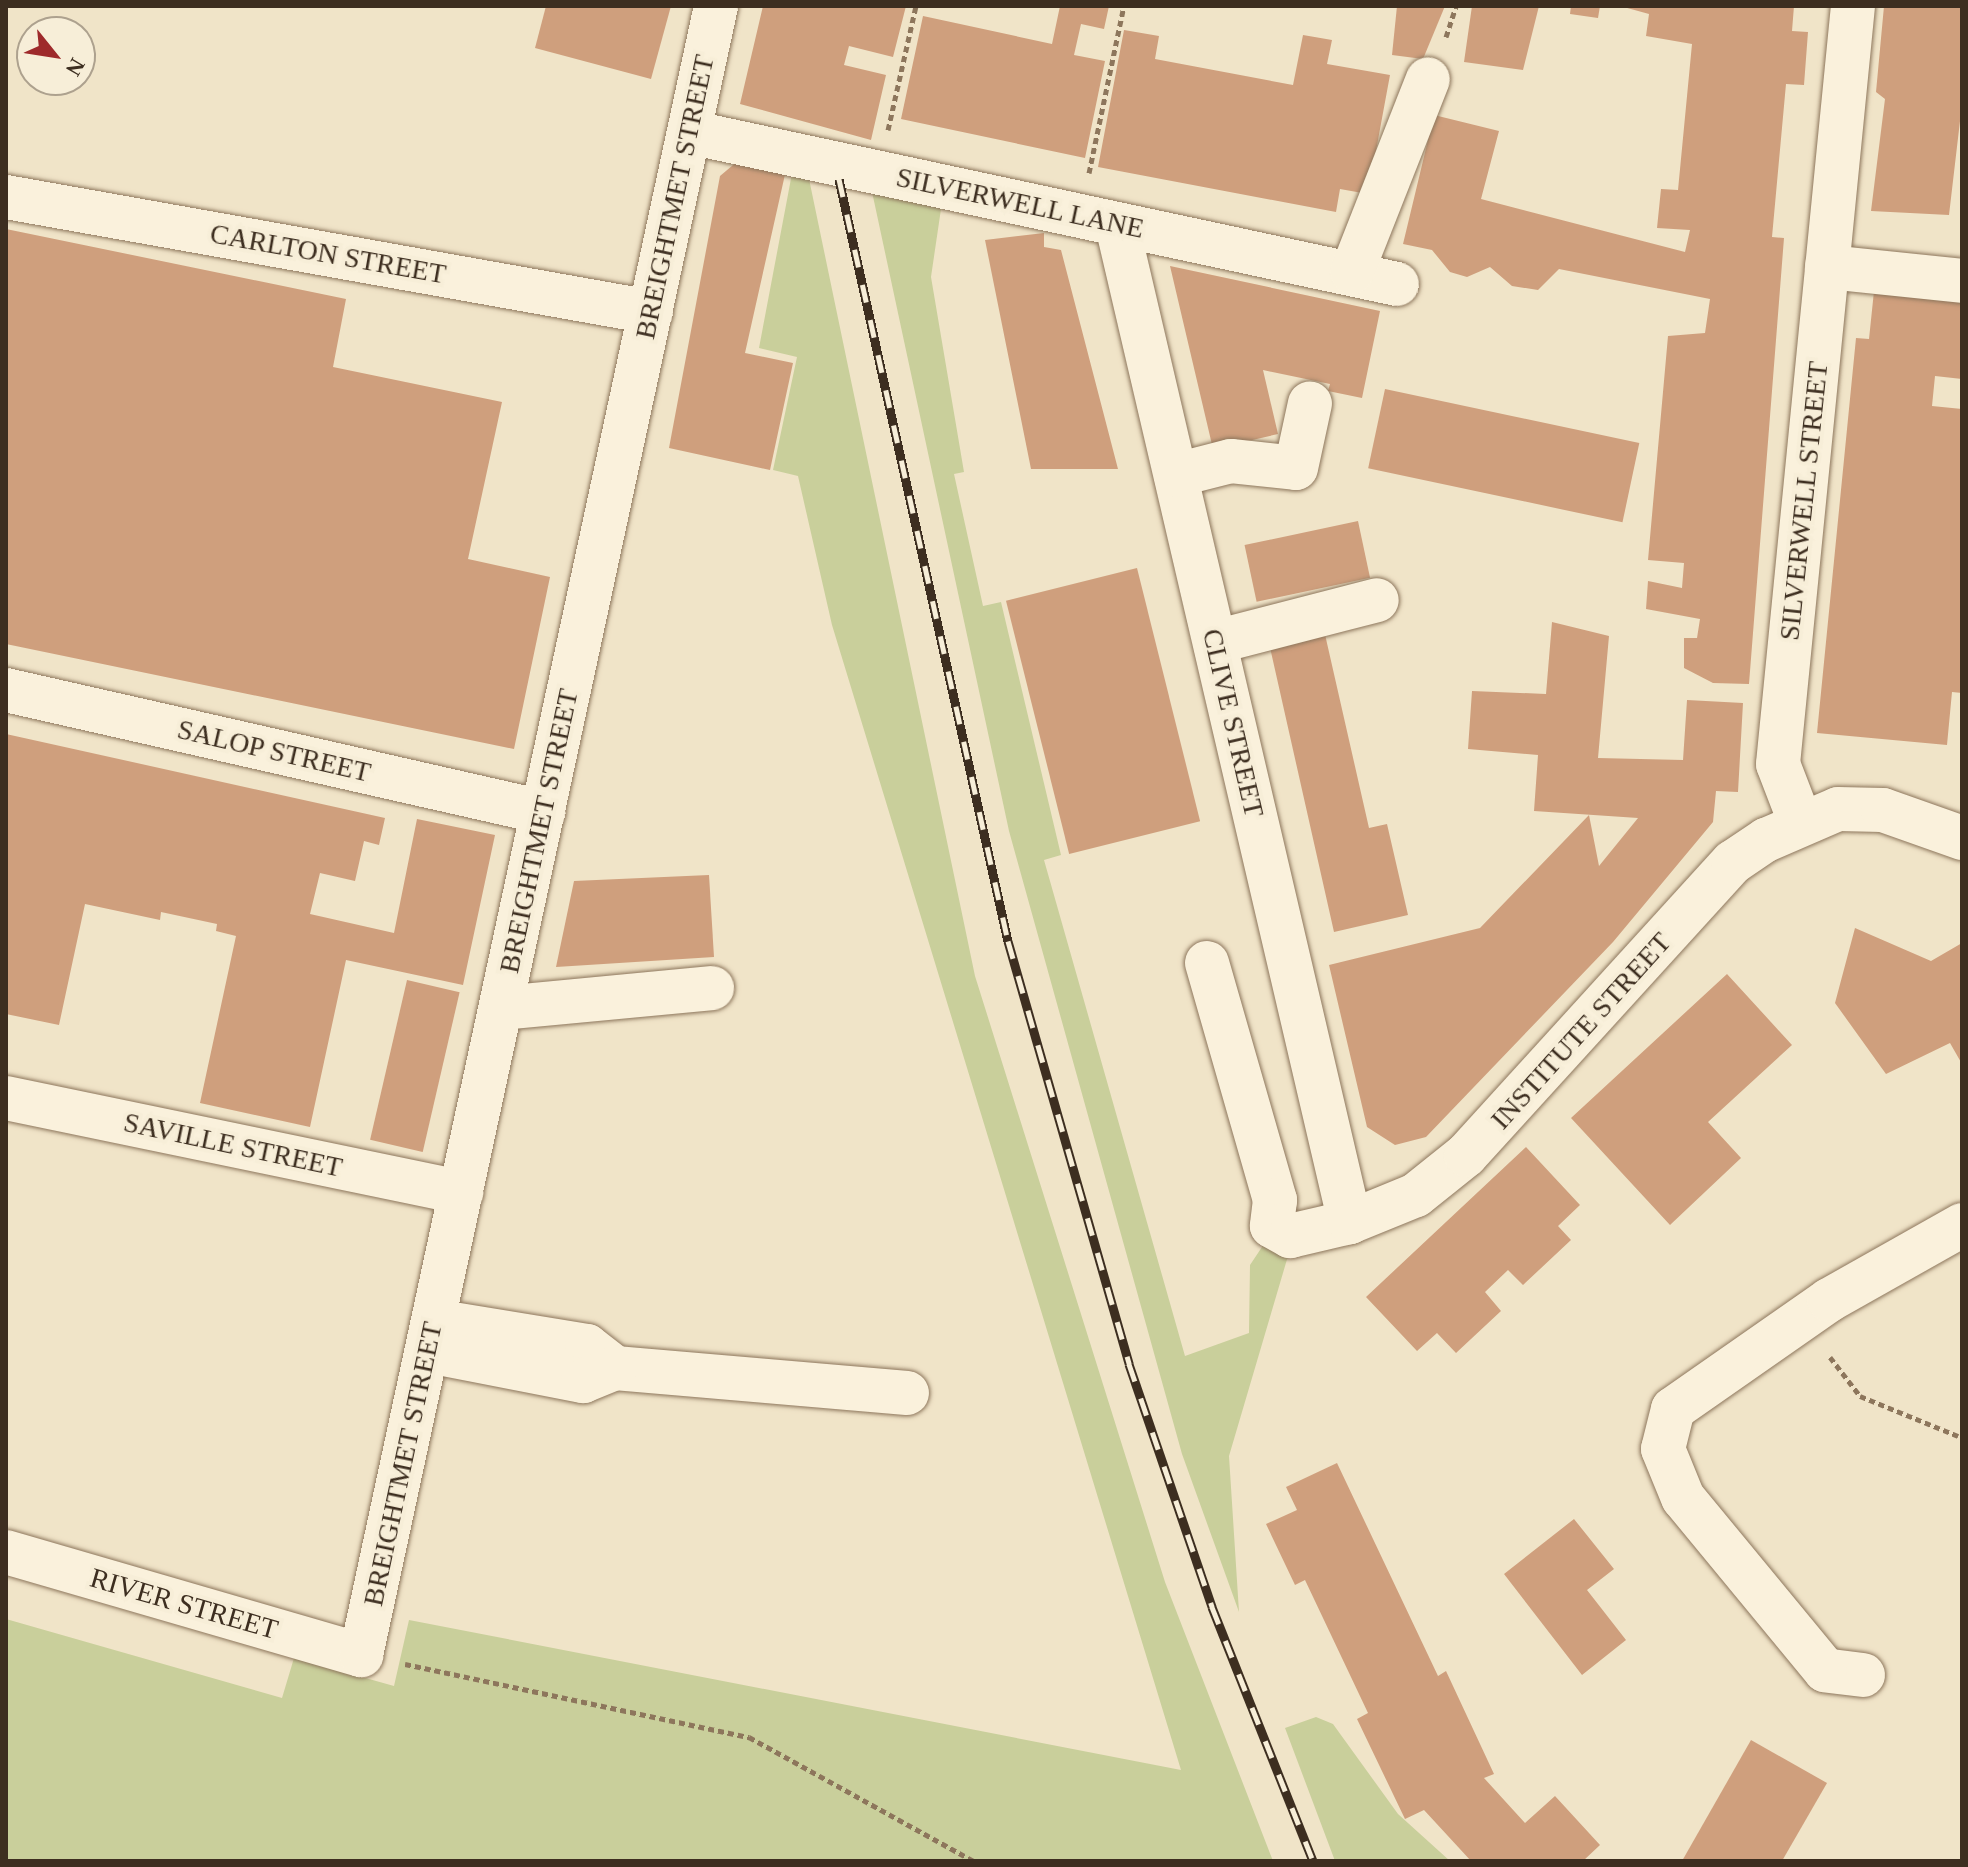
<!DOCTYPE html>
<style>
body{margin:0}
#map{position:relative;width:1968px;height:1867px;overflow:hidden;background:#f0e4c8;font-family:"Times New Roman",serif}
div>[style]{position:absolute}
.green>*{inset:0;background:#c9cf9b}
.building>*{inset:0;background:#cf9f7d;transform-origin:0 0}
.path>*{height:5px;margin-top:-2.5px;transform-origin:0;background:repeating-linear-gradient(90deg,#8d765c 0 6px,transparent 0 10px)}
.roads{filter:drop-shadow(0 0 2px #8d765c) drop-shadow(0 0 2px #8d765c)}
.minor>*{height:44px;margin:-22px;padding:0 22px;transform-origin:22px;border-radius:22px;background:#faf1dc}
.rail>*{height:9px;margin-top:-4.5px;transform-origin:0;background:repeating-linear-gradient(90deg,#f7eed8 0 18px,#3d2e20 0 36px);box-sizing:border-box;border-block:2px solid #3d2e20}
span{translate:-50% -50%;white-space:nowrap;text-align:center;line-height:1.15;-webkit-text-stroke:8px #f7eed8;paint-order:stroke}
.street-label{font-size:28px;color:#3d2e20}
.frame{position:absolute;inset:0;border:8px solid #3d2e20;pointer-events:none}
.north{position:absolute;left:16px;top:16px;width:80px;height:80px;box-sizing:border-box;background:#f7eed8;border:2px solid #ada18e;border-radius:50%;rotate:120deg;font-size:22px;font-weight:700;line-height:32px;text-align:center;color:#3d2e20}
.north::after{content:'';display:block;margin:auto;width:28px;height:36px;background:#9e2a2b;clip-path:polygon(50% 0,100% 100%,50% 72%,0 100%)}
</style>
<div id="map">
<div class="green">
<i style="clip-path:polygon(793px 168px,808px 174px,975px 976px,1165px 1582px,1273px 1861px,6px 1861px,6px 1619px,282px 1698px,294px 1658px,394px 1686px,409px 1620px,1181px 1770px,832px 625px,798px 476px,773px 470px,797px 357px,759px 348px)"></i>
<i style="clip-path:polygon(871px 187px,939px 201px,941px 209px,931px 277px,964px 472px,954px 474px,983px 606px,1001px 602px,1061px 855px,1044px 860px,1185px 1356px,1249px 1333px,1250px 1265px,1264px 1244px,1288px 1256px,1229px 1456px,1239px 1612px,1182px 1454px,1009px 831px)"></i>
<i style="clip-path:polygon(1316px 1717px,1333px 1724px,1398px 1814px,1450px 1861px,1335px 1861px,1285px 1728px)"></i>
</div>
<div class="building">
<i style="clip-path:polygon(546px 6px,671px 6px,651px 79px,535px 48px)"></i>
<i style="clip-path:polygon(763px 6px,906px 6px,893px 57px,849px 46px,844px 65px,886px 75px,871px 140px,740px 104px)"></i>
<i style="clip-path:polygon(1060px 6px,1109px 6px,1104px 29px,1081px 24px,1074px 55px,1105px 61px,1085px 158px,901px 119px,923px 16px,1052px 44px)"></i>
<i style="clip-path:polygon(1397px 6px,1445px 6px,1423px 59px,1392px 55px)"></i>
<i style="clip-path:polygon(1472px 6px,1539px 6px,1523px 70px,1464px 62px)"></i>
<i style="clip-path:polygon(1571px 6px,1600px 6px,1598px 18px,1570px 14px)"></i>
<i style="clip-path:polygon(1620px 6px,1794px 6px,1792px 31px,1808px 32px,1804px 85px,1786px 84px,1772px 237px,1784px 238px,1749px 684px,1713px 683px,1684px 668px,1684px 638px,1697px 638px,1700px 619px,1646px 609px,1648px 581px,1682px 588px,1684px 563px,1648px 560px,1668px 336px,1705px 333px,1710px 299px,1559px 269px,1538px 290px,1512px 286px,1490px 267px,1467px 277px,1450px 272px,1432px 250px,1403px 244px,1434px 115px,1499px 131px,1481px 199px,1685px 252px,1690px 230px,1657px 228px,1661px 189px,1678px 190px,1692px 44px,1646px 36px,1649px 14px)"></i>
<i style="clip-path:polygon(1884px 6px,1962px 6px,1962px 104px,1949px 215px,1871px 211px,1885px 99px,1876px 92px)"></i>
<i style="clip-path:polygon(1124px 30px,1159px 36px,1155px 59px,1293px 85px,1303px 35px,1332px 40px,1327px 64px,1390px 75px,1368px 194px,1340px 189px,1336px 212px,1098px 167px)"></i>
<i style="clip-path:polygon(739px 160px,786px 170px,745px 353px,793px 363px,770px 470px,669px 448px,720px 176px)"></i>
<i style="clip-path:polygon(6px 229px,346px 299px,333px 367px,502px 402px,468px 559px,550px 577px,514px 749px,6px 644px)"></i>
<i style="clip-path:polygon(1044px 233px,1044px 247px,1061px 250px,1118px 469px,1031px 469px,985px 240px)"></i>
<i style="clip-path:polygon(1170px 266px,1380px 311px,1362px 398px,1328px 391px,1330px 384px,1263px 370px,1278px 434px,1213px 449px)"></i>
<i style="clip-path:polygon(1874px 291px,1962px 300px,1962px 379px,1935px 376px,1932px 406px,1962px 409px,1962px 693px,1952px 692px,1947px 745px,1817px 733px,1856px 338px,1869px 339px)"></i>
<i style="left:1385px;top:389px;width:260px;height:81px;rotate:12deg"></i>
<i style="left:1358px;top:521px;width:58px;height:116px;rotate:78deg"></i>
<i style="left:1137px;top:568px;width:261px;height:135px;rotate:76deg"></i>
<i style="clip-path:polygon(1552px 622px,1609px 636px,1598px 758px,1683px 760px,1687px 700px,1743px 703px,1738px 792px,1716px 791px,1713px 822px,1613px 942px,1426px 1137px,1395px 1145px,1367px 1127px,1329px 965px,1480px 928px,1589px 815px,1599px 866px,1638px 818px,1534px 811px,1538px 755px,1468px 749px,1472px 691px,1546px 694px)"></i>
<i style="clip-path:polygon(1324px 630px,1369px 828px,1387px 824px,1408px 915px,1334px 932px,1269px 643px)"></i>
<i style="clip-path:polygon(6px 734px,385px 818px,379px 845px,364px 841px,355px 881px,320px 873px,310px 914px,394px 933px,417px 819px,495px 835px,463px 985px,346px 960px,310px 1127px,200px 1103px,236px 936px,216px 931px,217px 924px,161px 912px,160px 920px,85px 904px,59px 1025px,6px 1014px)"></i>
<i style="clip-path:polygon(709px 875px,714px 957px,556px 967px,574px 881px)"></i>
<i style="clip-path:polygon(1855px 928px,1931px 961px,1962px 943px,1962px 1064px,1950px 1043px,1886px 1074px,1835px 1003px)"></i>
<i style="clip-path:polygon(1727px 974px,1792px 1045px,1708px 1122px,1741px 1158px,1670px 1225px,1571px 1118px)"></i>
<i style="left:407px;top:980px;width:54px;height:164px;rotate:13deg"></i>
<i style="clip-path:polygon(1526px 1147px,1580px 1205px,1558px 1226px,1571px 1240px,1523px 1285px,1508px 1270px,1485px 1292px,1501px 1311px,1456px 1353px,1437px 1333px,1417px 1351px,1366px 1297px)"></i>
<i style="clip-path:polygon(1337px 1463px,1438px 1676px,1446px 1671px,1494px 1774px,1484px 1778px,1525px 1823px,1555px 1796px,1600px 1845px,1583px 1861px,1471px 1861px,1424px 1810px,1405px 1819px,1357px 1719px,1368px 1713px,1305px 1580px,1295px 1585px,1266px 1524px,1297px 1510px,1286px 1487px)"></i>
<i style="clip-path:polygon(1574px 1519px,1614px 1569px,1587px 1590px,1626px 1640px,1582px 1675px,1504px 1574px)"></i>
<i style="clip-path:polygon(1751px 1740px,1827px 1783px,1782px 1861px,1682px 1861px)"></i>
</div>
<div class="path">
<i style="left:1446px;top:37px;width:33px;rotate:-72deg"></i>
<i style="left:888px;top:130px;width:127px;rotate:-77.3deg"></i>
<i style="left:1089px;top:173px;width:171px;rotate:-78.2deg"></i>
<i style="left:1830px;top:1357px;width:49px;rotate:52.4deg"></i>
<i style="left:1860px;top:1396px;width:106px;rotate:22.2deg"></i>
<i style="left:405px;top:1664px;width:352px;rotate:12deg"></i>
<i style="left:749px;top:1737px;width:257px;rotate:28.9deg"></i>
</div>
<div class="roads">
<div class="minor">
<i style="left:689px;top:132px;width:724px;rotate:12.12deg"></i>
<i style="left:6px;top:197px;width:655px;rotate:10.11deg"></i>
<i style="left:1117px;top:225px;width:1024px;rotate:76.85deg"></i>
<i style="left:1827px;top:267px;width:136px;rotate:5.9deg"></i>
<i style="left:1352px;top:272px;width:207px;rotate:-68.5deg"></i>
<i style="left:1176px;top:475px;width:57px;rotate:-14.3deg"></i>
<i style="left:1231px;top:461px;width:65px;rotate:6.1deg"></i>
<i style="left:1296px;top:468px;width:66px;rotate:-77.8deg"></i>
<i style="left:1215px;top:642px;width:167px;rotate:-14.5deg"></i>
<i style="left:6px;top:690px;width:551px;rotate:12.8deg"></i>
<i style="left:1801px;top:824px;width:64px;rotate:-111deg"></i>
<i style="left:1778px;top:764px;width:762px;rotate:-84.35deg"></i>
<i style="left:1207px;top:963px;width:247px;rotate:74deg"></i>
<i style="left:1275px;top:1200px;width:26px;rotate:97deg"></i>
<i style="left:1272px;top:1226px;width:21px;rotate:29deg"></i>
<i style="left:1290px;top:1236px;width:62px;rotate:-13.1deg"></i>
<i style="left:1350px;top:1222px;width:71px;rotate:-22.2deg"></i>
<i style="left:1416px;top:1195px;width:64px;rotate:-38.7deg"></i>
<i style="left:1466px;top:1155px;width:396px;rotate:-47.7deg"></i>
<i style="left:1733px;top:862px;width:40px;rotate:-34deg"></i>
<i style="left:1766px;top:840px;width:78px;rotate:-23.3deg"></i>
<i style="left:1838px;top:809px;width:45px;rotate:1.3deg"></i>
<i style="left:1883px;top:810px;width:84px;rotate:19.5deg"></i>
<i style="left:501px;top:1008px;width:212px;rotate:-5.4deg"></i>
<i style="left:6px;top:1098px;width:465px;rotate:11.7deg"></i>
<i style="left:434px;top:1321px;width:155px;rotate:9.3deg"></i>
<i style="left:587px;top:1346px;width:36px;rotate:38deg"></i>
<i style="left:615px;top:1368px;width:293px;rotate:4.9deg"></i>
<i style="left:428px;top:1351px;width:158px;rotate:11deg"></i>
<i style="left:583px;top:1381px;width:35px;rotate:-22deg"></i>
<i style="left:6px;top:1552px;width:370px;rotate:16.2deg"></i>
<i style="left:361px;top:1655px;width:1687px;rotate:-77.85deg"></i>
<i style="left:1863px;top:1675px;width:38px;rotate:-173deg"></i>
<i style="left:1825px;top:1670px;width:223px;rotate:-129.5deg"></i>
<i style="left:1683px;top:1498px;width:53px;rotate:-112.2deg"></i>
<i style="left:1663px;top:1449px;width:41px;rotate:-76deg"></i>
<i style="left:1673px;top:1409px;width:190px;rotate:-34.9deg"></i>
<i style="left:1829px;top:1300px;width:153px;rotate:-29.4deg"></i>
</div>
</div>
<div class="rail">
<i style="left:839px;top:179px;width:781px;rotate:77.5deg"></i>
<i style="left:1008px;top:941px;width:440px;rotate:74deg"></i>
<i style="left:1129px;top:1364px;width:257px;rotate:71.1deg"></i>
<i style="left:1212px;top:1607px;width:273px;rotate:68.3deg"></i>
</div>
<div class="street-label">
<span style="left:675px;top:197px;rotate:-78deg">BREIGHTMET STREET</span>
<span style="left:1020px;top:203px;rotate:12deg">SILVERWELL LANE</span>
<span style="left:328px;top:254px;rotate:10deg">CARLTON STREET</span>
<span style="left:1804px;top:501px;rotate:-84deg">SILVERWELL STREET</span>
<span style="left:1233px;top:723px;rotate:77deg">CLIVE STREET</span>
<span style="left:274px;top:751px;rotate:13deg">SALOP STREET</span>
<span style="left:539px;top:831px;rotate:-78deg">BREIGHTMET STREET</span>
<span style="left:1581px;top:1031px;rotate:-48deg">INSTITUTE STREET</span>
<span style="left:233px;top:1145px;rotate:12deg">SAVILLE STREET</span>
<span style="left:403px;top:1464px;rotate:-78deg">BREIGHTMET STREET</span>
<span style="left:184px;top:1604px;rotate:16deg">RIVER STREET</span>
</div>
<div class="frame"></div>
<div class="north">N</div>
</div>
